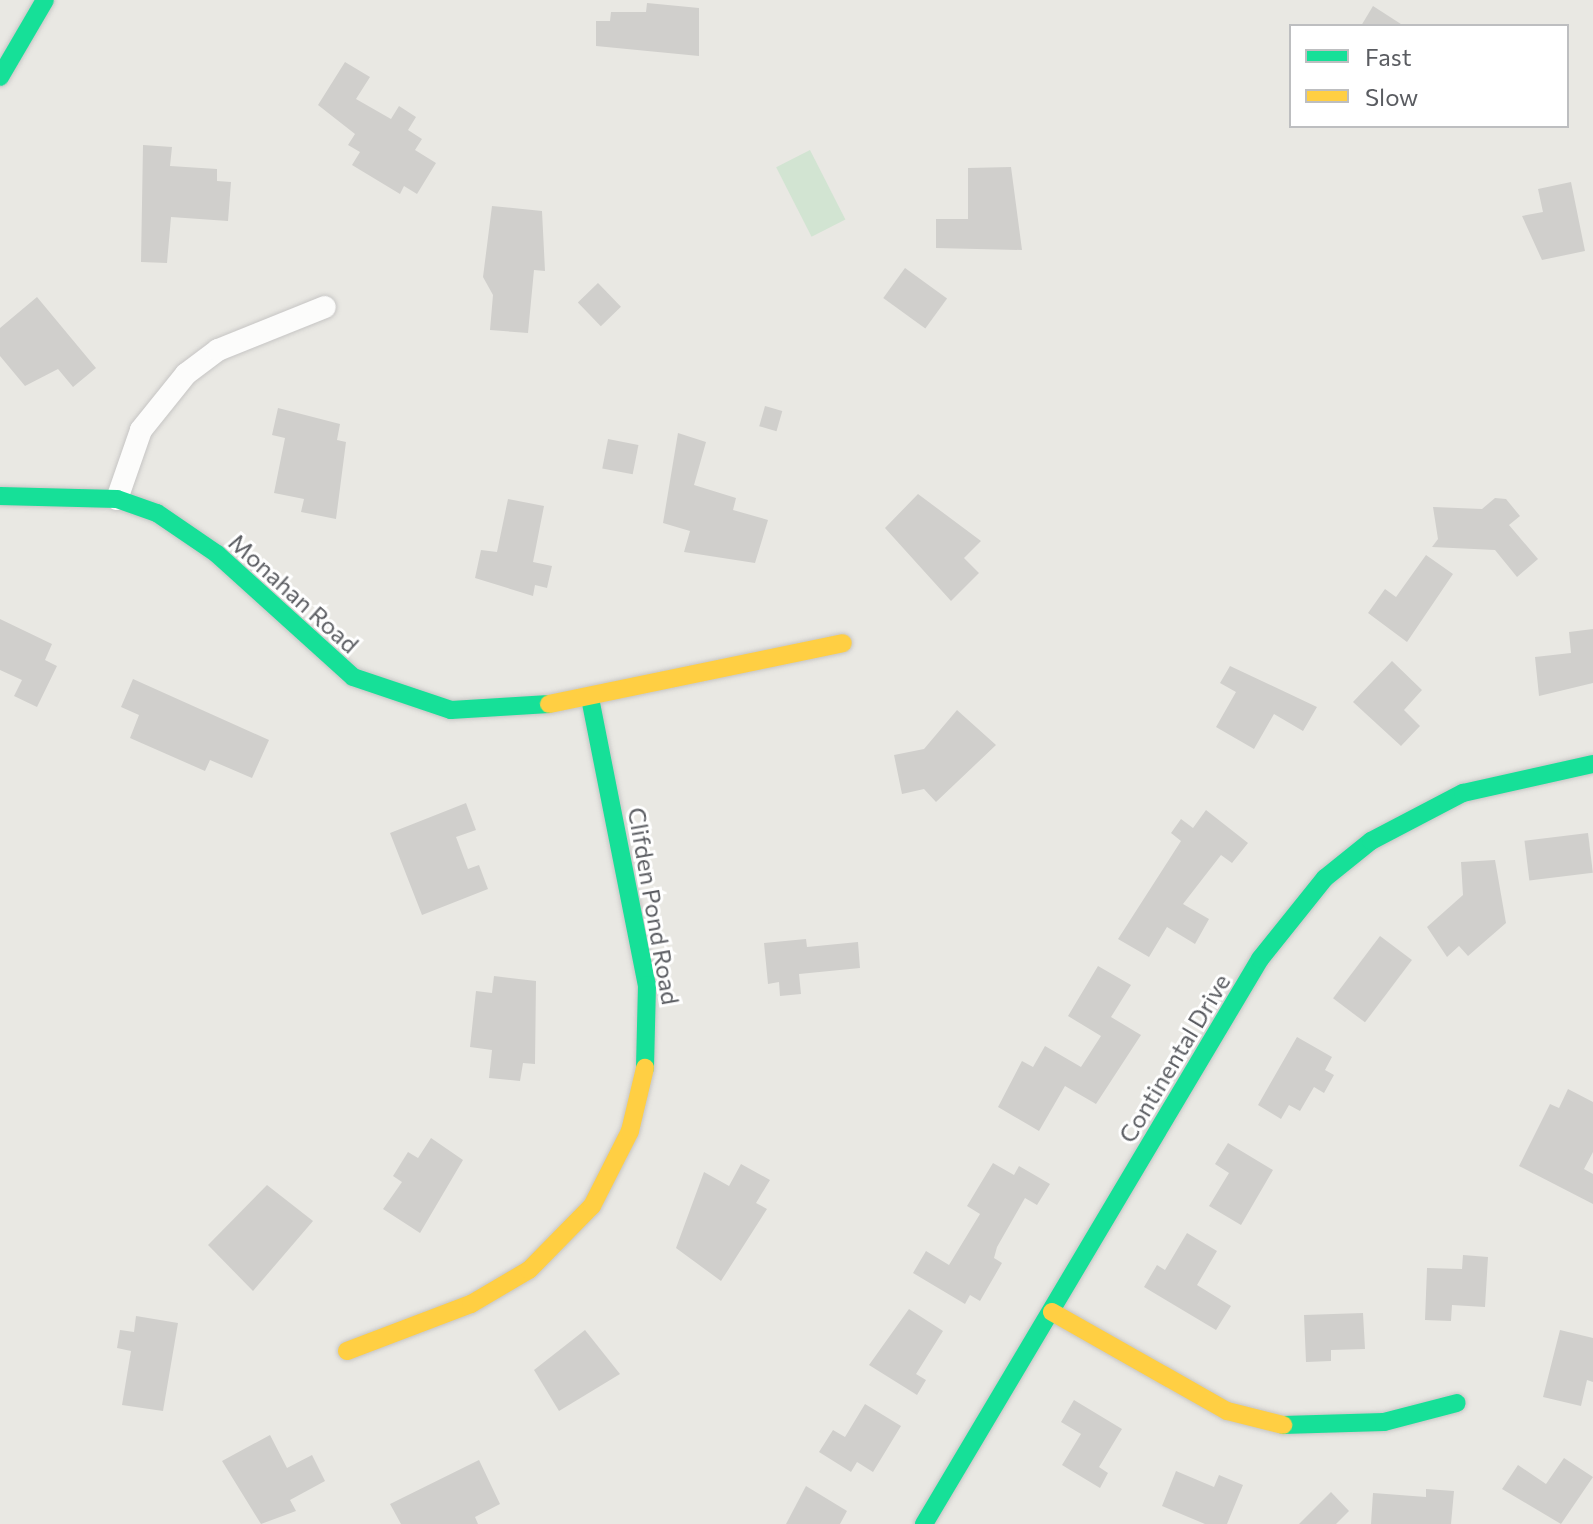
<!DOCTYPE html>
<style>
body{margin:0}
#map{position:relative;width:1593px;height:1524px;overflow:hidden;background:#e9e8e3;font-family:Commissioner,sans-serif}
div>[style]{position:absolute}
.green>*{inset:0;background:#d2e4d2;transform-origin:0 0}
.building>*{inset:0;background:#d0cfcc;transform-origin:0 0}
.roads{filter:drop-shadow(0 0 2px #c6c5c4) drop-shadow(0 0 2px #c6c5c4)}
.street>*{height:22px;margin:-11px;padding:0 11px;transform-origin:11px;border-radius:11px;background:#fcfcfb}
.fast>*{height:18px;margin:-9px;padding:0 9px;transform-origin:9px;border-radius:9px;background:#16e098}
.slow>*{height:18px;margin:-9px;padding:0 9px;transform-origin:9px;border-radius:9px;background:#ffcf43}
span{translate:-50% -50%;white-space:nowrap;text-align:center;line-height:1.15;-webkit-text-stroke:6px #fff;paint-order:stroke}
.street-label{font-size:24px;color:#5a5c61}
.legend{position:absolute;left:1289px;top:24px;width:280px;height:104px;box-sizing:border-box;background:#fff;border:2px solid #bdbec0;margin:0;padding:10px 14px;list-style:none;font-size:24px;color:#5a5c61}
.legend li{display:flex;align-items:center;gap:16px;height:40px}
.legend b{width:40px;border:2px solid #bdbec0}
</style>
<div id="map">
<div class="green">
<i style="left:810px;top:150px;width:78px;height:38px;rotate:63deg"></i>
</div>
<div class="building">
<i style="clip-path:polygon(647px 3px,699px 8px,699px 56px,596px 46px,596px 21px,610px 21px,611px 12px,646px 12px)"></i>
<i style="clip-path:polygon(1373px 6px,1404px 26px,1361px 26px)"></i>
<i style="clip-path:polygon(345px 62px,370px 77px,356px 99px,391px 119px,399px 106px,416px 117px,408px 130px,422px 139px,415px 150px,436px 163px,417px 194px,404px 186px,400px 194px,352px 165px,360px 152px,348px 145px,355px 134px,318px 105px)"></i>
<i style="clip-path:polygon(143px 145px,172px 147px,170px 166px,217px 169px,217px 181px,231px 182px,228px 221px,171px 217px,167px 263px,141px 262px)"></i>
<i style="clip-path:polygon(1011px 167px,1022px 250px,936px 248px,936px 219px,968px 219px,968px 168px)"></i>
<i style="clip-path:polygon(1571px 182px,1585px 251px,1542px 260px,1522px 216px,1543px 212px,1538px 189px)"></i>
<i style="clip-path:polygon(492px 206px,542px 211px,545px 271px,534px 270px,528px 333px,490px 330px,493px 295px,483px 277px)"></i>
<i style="left:905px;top:268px;width:52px;height:37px;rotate:36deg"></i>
<i style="left:598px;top:283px;width:33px;height:28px;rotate:46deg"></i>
<i style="clip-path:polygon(37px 297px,96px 368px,73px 387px,58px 369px,25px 386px,0 356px,0 328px)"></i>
<i style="left:765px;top:406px;width:18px;height:21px;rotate:16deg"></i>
<i style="clip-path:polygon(278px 408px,340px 424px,337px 440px,346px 442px,336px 519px,301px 512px,304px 499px,274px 493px,285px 438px,272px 435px)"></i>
<i style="clip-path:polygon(678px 433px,706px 442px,694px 485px,736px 498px,733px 510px,768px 520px,755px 563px,684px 552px,690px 531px,663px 523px)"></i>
<i style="left:608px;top:439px;width:31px;height:30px;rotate:11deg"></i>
<i style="clip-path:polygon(918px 494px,981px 541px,964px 558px,979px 573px,951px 601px,885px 528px)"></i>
<i style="clip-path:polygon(1495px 498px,1506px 499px,1520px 516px,1509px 525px,1538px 559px,1517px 577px,1495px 550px,1432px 547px,1438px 539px,1433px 507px,1482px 509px)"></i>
<i style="clip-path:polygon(508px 499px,544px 506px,533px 562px,552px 566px,547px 588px,535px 585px,533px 596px,475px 578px,481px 550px,497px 552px)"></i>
<i style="clip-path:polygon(1426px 555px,1453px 574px,1407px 642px,1368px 613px,1385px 589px,1396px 597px)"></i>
<i style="clip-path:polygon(0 619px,52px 644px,45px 660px,57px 666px,37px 707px,14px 696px,22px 680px,0 670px)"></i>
<i style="clip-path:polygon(1593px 629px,1593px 683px,1539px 696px,1535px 657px,1571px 653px,1569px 632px)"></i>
<i style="clip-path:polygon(1392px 661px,1422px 690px,1404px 710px,1420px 726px,1401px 746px,1353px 702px)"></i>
<i style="clip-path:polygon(1230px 666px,1317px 707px,1303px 731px,1274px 714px,1254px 749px,1216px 727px,1236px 692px,1220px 683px)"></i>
<i style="clip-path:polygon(133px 679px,269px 740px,252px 778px,210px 760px,205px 771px,130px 738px,139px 715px,121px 707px)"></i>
<i style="clip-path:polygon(957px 710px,996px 745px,936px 802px,924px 789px,902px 794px,894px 755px,924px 749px)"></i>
<i style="clip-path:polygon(466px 803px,476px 830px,456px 837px,468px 869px,479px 865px,488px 889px,422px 915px,390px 833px)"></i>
<i style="clip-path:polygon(1206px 810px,1248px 843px,1232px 863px,1221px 855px,1183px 904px,1209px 919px,1195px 944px,1167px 927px,1149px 957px,1118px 939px,1181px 841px,1171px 833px,1181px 819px,1193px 828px)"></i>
<i style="left:1588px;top:833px;width:40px;height:64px;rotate:83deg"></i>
<i style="clip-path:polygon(1495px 860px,1506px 923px,1468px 956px,1459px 946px,1447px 957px,1427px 927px,1463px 895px,1461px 862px)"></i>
<i style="left:1380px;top:936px;width:40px;height:78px;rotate:37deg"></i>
<i style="clip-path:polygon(806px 939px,807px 947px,858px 942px,860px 968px,799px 974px,801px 994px,780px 996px,779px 982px,768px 984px,764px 943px)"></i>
<i style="clip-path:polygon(1098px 966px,1131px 985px,1111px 1017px,1141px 1035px,1096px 1104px,1065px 1086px,1039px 1131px,998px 1107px,1022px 1061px,1033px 1067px,1045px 1046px,1081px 1067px,1101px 1036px,1068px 1016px)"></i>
<i style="clip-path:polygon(494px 976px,536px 981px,535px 1064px,523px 1063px,520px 1081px,489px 1078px,492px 1050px,470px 1047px,476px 991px,492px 993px)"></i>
<i style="clip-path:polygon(1297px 1037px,1332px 1057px,1325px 1070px,1334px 1075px,1324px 1093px,1314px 1087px,1300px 1111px,1289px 1105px,1281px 1119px,1258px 1105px)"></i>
<i style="clip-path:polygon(1568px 1089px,1593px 1102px,1593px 1152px,1584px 1169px,1593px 1174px,1593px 1204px,1519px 1166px,1550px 1104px,1559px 1108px)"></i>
<i style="clip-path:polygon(431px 1138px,463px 1160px,420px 1233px,383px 1209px,402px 1182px,393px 1176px,408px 1152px,418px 1158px)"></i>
<i style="clip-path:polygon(1228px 1143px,1273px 1170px,1241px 1225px,1209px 1206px,1229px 1173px,1215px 1164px)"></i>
<i style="clip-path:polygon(993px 1163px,1014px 1175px,1019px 1166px,1050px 1184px,1037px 1205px,1025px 1198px,997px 1247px,994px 1258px,1002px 1263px,980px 1301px,970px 1295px,965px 1304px,913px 1273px,926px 1251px,949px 1265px,980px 1214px,967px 1206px)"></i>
<i style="clip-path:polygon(741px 1164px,770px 1180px,756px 1203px,767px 1209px,721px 1281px,676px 1248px,704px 1172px,729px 1186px)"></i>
<i style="clip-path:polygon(267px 1185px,313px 1221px,253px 1291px,208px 1245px)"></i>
<i style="clip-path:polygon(1187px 1233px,1217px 1251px,1197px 1285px,1231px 1306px,1216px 1330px,1144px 1287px,1157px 1265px,1165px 1270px)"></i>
<i style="clip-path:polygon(1463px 1255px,1488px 1257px,1485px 1307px,1452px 1305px,1451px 1321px,1425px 1320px,1427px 1268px,1462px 1269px)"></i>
<i style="clip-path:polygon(909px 1309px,943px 1331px,916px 1374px,926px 1380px,917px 1395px,869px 1365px)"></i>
<i style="clip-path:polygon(1363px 1313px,1365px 1349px,1331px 1350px,1331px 1361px,1306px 1362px,1304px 1315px)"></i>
<i style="clip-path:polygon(136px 1316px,178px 1323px,163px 1411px,122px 1405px,131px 1351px,117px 1348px,120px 1330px,134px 1332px)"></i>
<i style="clip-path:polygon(585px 1330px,620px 1374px,559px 1411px,534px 1370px)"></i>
<i style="clip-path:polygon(1560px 1330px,1593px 1338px,1593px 1382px,1587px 1380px,1581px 1406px,1543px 1397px)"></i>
<i style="clip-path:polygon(1074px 1400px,1122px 1429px,1099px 1467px,1108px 1473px,1100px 1488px,1062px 1465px,1081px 1434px,1061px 1422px)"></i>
<i style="clip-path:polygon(865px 1404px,901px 1426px,873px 1472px,857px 1462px,851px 1472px,819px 1452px,833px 1430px,845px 1437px)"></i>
<i style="clip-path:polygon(270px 1435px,287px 1468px,312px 1455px,325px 1481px,290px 1500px,296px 1511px,261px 1524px,222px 1461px)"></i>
<i style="clip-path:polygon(1564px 1458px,1593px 1477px,1561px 1524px,1502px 1489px,1518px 1465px,1546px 1484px)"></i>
<i style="clip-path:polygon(479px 1460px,500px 1504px,475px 1517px,478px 1524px,401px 1524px,390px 1504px)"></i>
<i style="clip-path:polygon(1176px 1471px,1214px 1487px,1219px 1475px,1243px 1485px,1227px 1524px,1205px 1524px,1162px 1506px)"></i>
<i style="clip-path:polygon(806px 1486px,847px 1511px,840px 1524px,786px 1524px)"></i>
<i style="clip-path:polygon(1426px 1489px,1454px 1491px,1451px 1524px,1371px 1524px,1373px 1493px,1426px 1497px)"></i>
<i style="clip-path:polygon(1331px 1492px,1349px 1511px,1336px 1524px,1299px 1524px)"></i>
</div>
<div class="roads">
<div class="street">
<i style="left:117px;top:499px;width:73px;rotate:-70.8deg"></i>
<i style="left:141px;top:430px;width:72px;rotate:-51.2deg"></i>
<i style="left:186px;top:374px;width:40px;rotate:-37deg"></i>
<i style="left:218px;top:350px;width:115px;rotate:-21.9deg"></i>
</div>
<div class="fast">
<i style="left:0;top:77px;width:89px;rotate:-59.7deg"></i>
<i style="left:0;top:496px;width:117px;rotate:1.5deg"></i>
<i style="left:117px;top:499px;width:42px;rotate:19.3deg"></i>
<i style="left:157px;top:513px;width:73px;rotate:34.3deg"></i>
<i style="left:217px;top:554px;width:183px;rotate:42.1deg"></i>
<i style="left:353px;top:677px;width:103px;rotate:18.6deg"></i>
<i style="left:451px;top:710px;width:98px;rotate:-3.5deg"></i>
<i style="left:590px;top:698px;width:293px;rotate:78.8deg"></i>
<i style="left:647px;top:985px;width:83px;rotate:91.4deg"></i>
<i style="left:1283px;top:1425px;width:101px;rotate:-1.7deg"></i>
<i style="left:1384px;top:1422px;width:75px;rotate:-14.6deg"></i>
<i style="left:924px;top:1524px;width:657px;rotate:-59.26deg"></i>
<i style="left:1260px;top:959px;width:104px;rotate:-51.3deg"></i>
<i style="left:1325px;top:878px;width:59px;rotate:-38.8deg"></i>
<i style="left:1371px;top:841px;width:104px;rotate:-27.6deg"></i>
<i style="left:1463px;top:793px;width:133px;rotate:-12.6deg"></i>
</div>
<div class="slow">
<i style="left:549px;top:704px;width:300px;rotate:-11.7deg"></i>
<i style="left:1052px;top:1312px;width:201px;rotate:29.5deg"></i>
<i style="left:1227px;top:1411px;width:58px;rotate:14deg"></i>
<i style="left:347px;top:1351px;width:133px;rotate:-20.8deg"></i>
<i style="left:471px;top:1304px;width:67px;rotate:-30.4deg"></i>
<i style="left:529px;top:1270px;width:90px;rotate:-45.5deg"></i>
<i style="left:592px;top:1206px;width:84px;rotate:-63.1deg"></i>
<i style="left:630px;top:1131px;width:65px;rotate:-76.6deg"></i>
</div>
</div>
<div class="street-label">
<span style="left:294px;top:593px;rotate:42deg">Monahan Road</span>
<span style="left:654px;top:906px;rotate:80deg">Clifden Pond Road</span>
<span style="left:1174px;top:1058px;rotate:-59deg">Continental Drive</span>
</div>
<ul class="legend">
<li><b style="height:10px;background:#16e098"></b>Fast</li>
<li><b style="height:10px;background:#ffcf43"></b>Slow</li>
</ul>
</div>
